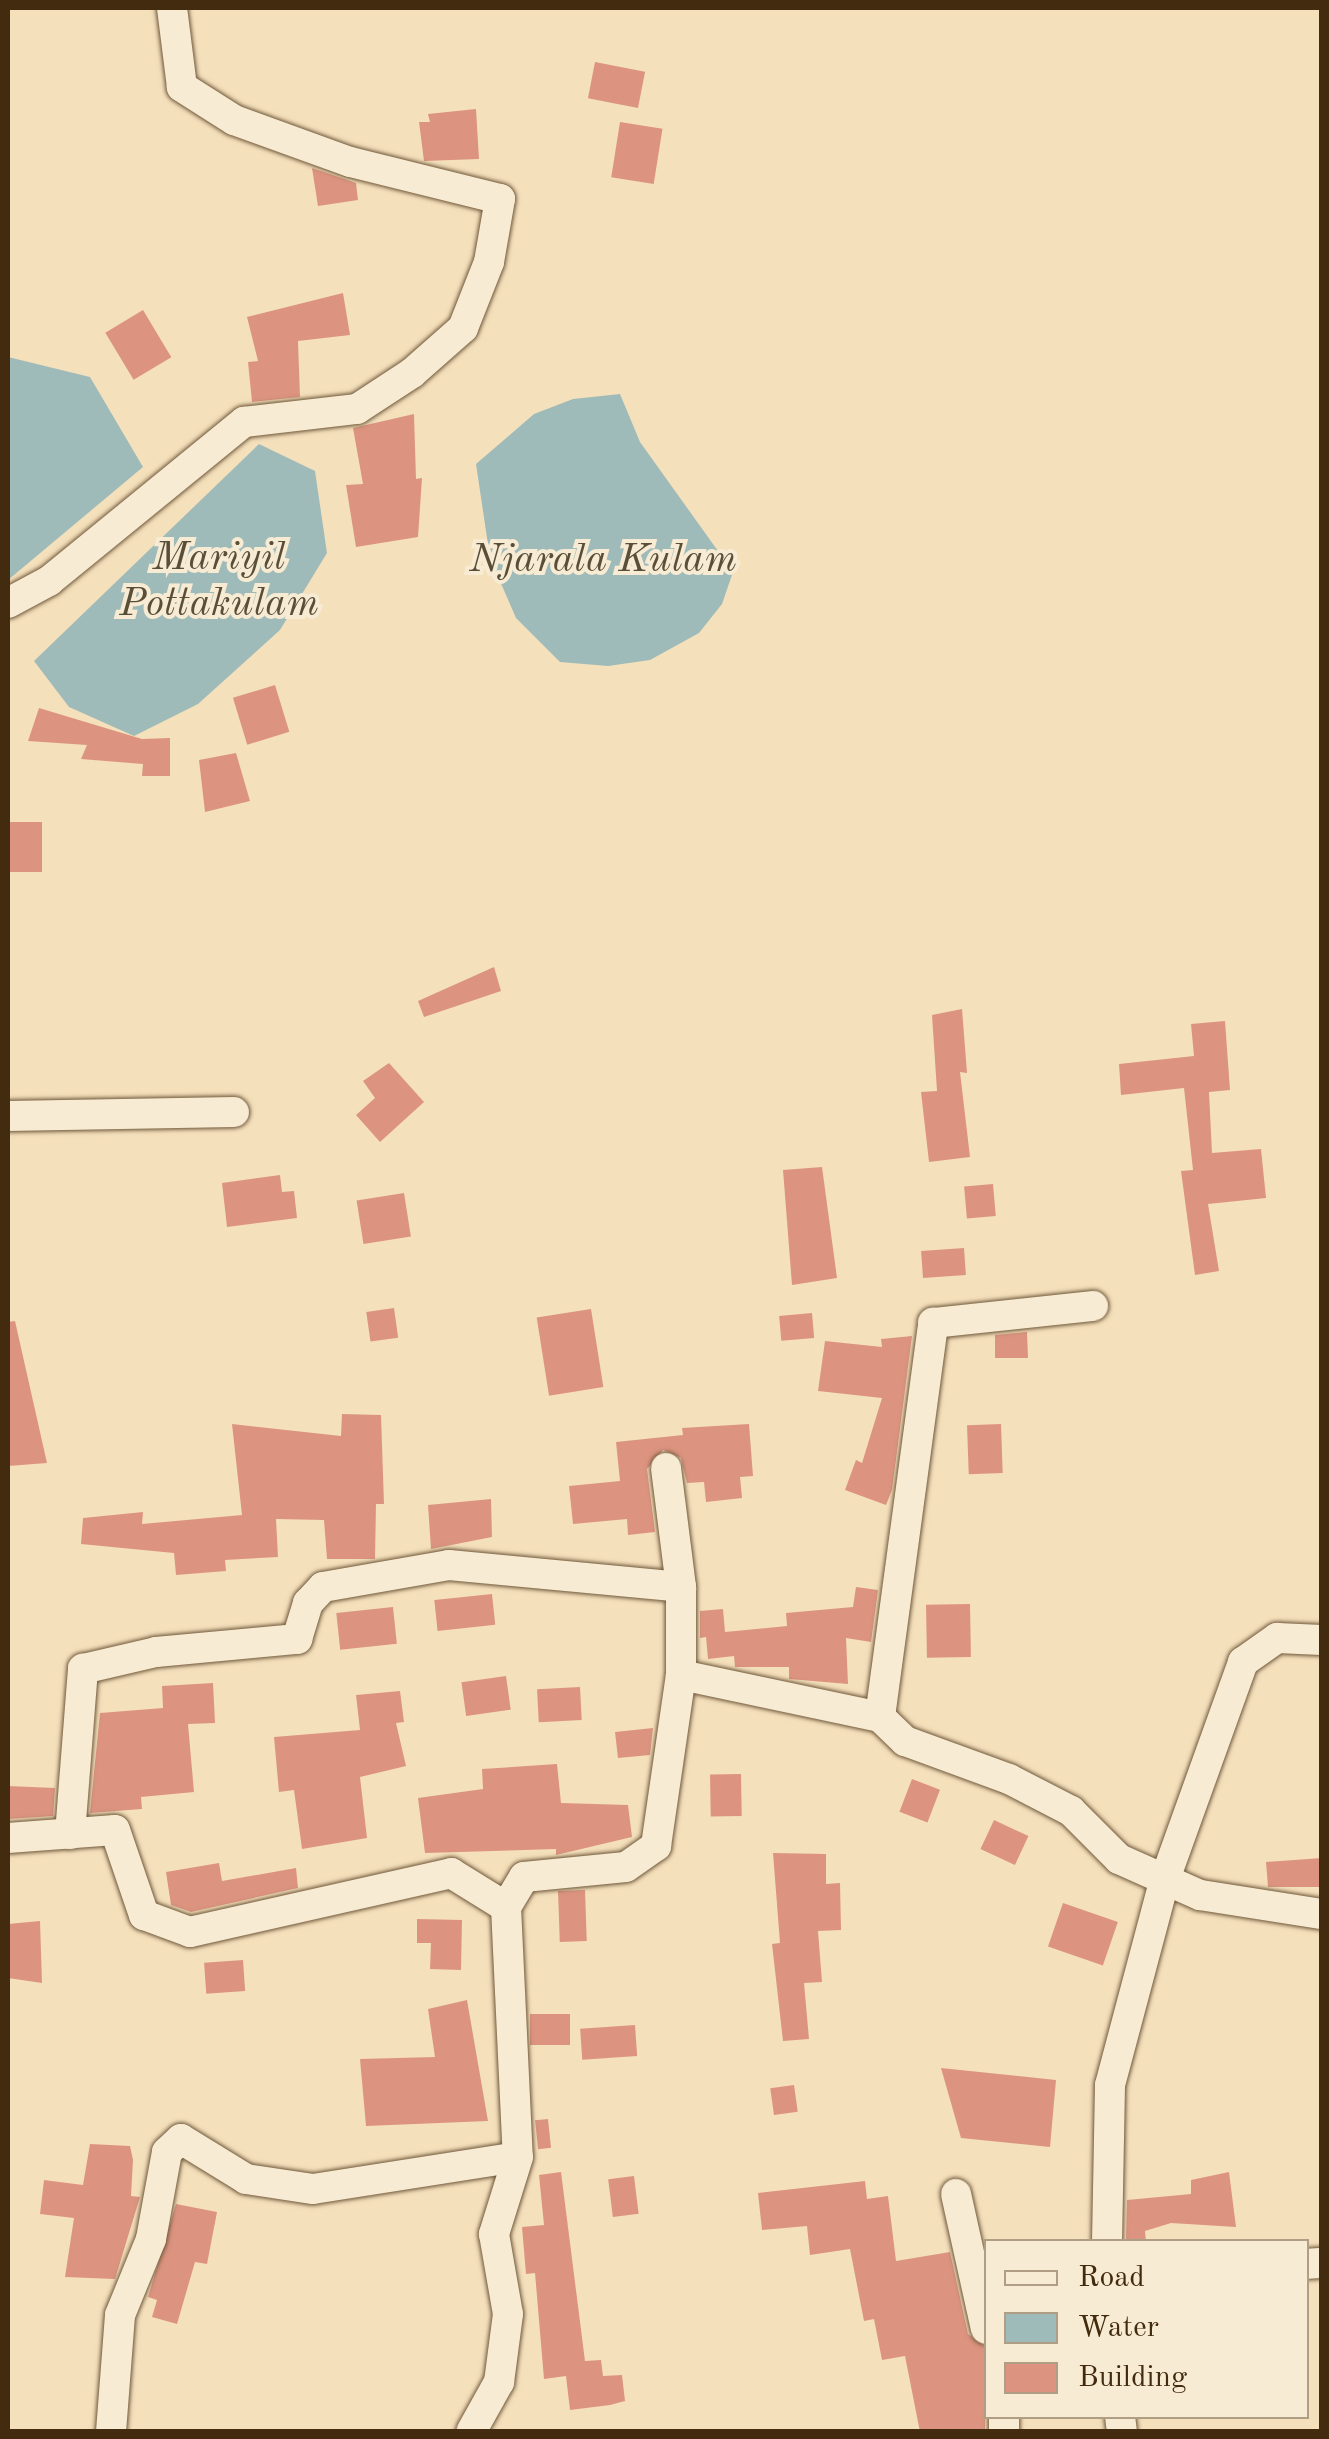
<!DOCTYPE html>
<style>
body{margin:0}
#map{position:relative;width:1329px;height:2439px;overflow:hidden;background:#f5e0bc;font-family:"Old Standard TT",serif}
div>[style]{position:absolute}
.water>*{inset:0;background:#9fbbb9}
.building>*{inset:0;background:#dc9480;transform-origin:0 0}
.roads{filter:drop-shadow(0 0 2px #6f583a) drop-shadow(0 0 2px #6f583a)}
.minor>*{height:30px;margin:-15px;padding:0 15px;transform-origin:15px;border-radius:15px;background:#f8ebd3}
span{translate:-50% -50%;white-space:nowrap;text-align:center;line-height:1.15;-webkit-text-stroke:8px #f8ebd3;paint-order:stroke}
.water-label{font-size:40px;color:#594f39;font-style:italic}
.frame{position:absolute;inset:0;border:10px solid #422b0e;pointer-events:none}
.legend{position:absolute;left:984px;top:2239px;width:325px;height:180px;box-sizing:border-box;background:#f8ebd3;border:2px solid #af9e84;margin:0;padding:12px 18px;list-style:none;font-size:30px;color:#422b0e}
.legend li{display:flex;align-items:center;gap:20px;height:50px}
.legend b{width:50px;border:2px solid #af9e84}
</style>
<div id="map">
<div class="water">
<i style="clip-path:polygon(8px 357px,90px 377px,143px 467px,8px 580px)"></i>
<i style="clip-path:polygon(620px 394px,640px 442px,733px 572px,722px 604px,699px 633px,650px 660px,608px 666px,560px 662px,516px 618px,490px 558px,476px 464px,534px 414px,573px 399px)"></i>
<i style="clip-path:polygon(259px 444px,315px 471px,327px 553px,280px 630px,198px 704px,134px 736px,69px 707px,34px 661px)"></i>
</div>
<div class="building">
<i style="left:595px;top:62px;width:51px;height:37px;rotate:11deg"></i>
<i style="clip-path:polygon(476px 109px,479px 159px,424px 161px,419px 122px,430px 122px,428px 114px)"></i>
<i style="left:620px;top:122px;width:43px;height:56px;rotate:9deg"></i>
<i style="clip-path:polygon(312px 168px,356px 183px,358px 200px,318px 206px)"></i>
<i style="clip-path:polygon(343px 293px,350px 335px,298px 341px,300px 397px,252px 402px,248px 362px,258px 361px,247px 317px)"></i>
<i style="left:143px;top:310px;width:55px;height:44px;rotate:59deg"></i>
<i style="clip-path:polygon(414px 414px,416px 479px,422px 478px,418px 537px,356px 547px,346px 485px,363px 484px,353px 428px)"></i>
<i style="left:275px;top:685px;width:49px;height:44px;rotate:73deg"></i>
<i style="clip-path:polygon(39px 708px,142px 739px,170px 738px,170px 776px,142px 776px,143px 764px,81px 759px,87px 745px,28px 741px)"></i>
<i style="clip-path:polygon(236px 753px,250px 801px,205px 812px,199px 760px)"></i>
<i style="left:42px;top:822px;width:50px;height:34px;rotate:90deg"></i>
<i style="clip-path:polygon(494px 967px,501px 991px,424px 1017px,418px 1001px)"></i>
<i style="clip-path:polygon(962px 1009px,967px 1073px,960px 1072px,970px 1157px,929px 1162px,921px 1092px,937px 1091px,932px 1015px)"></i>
<i style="clip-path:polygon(1225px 1021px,1230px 1090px,1209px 1092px,1212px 1153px,1261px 1149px,1266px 1198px,1208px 1204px,1219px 1271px,1195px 1275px,1181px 1171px,1193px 1170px,1184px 1088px,1121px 1095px,1119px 1064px,1194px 1056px,1191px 1024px)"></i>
<i style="clip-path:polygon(389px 1063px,424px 1102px,380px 1142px,356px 1115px,375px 1098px,363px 1081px)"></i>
<i style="clip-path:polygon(822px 1167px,837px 1278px,792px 1285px,783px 1170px)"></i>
<i style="clip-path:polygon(280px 1175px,282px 1192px,294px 1191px,297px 1218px,227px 1227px,222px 1183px)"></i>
<i style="left:993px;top:1184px;width:32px;height:29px;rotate:85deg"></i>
<i style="left:404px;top:1193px;width:44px;height:48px;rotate:81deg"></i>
<i style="left:964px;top:1248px;width:27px;height:43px;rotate:86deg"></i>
<i style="left:394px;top:1308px;width:30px;height:28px;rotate:82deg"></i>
<i style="left:591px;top:1309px;width:79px;height:55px;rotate:81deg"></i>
<i style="left:812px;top:1313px;width:25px;height:33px;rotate:85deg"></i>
<i style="clip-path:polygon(15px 1321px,47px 1463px,8px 1466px,8px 1322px)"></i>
<i style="clip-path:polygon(1027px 1332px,1028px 1358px,995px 1358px,995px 1335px)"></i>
<i style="clip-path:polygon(912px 1336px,892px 1490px,886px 1505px,845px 1490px,856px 1460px,862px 1463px,882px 1398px,818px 1391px,825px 1341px,882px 1347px,881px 1339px)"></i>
<i style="clip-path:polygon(342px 1414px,381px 1415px,384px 1504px,376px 1504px,375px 1559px,327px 1559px,324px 1520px,276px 1519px,278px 1557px,225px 1560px,226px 1571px,176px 1575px,174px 1553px,81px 1544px,83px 1518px,143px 1512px,142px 1524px,242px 1515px,232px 1424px,341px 1436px)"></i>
<i style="clip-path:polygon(749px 1424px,753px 1476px,740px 1477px,742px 1498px,706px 1502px,704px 1482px,687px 1483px,681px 1458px,663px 1450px,647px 1469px,655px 1532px,628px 1535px,627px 1519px,573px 1524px,569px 1486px,620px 1481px,616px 1442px,683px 1435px,682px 1428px)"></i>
<i style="left:1001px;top:1424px;width:49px;height:34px;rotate:88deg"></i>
<i style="clip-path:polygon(491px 1499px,492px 1537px,431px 1549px,428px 1505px)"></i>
<i style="clip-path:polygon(856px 1587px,878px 1590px,871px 1642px,846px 1638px,848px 1684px,789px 1679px,789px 1667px,735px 1667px,734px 1656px,708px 1659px,706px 1637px,700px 1638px,700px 1611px,723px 1609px,725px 1632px,787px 1626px,786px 1613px,853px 1607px)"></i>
<i style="left:492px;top:1594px;width:31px;height:58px;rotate:84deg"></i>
<i style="left:970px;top:1604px;width:53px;height:44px;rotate:89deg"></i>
<i style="left:393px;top:1607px;width:37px;height:57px;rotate:84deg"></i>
<i style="left:506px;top:1676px;width:34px;height:45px;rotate:82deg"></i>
<i style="clip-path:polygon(213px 1683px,215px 1723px,188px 1724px,194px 1792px,141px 1797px,142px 1809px,90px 1813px,100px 1713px,163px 1708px,162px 1686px)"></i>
<i style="left:580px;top:1687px;width:33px;height:43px;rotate:87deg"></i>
<i style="clip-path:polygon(400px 1691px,404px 1722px,396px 1723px,406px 1766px,360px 1777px,367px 1838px,302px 1849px,294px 1790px,279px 1792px,274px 1737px,360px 1730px,356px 1695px)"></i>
<i style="clip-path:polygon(653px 1728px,650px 1755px,618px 1758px,615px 1732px)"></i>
<i style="clip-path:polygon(557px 1764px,561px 1803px,628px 1805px,632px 1837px,556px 1855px,556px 1849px,425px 1853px,418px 1798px,483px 1789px,482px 1769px)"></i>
<i style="left:741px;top:1774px;width:42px;height:31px;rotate:89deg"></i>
<i style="left:912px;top:1779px;width:30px;height:35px;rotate:21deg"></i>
<i style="clip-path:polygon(8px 1786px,55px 1788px,53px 1816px,8px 1819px)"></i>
<i style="left:994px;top:1820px;width:38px;height:32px;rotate:25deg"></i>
<i style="clip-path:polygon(773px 1853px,826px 1854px,826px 1884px,840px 1883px,841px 1930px,818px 1931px,822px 1982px,804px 1983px,809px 2039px,783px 2041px,772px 1944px,780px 1943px)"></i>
<i style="clip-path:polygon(1322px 1858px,1322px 1887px,1268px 1887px,1266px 1862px)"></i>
<i style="clip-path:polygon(219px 1863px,222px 1881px,296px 1868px,298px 1888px,191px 1912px,171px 1905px,166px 1872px)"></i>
<i style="left:585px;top:1890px;width:51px;height:27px;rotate:88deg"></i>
<i style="left:1063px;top:1903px;width:58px;height:46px;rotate:19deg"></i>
<i style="clip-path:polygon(417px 1919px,462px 1920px,461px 1970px,430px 1969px,431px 1943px,417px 1943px)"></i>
<i style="clip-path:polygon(40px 1921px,42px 1983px,8px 1978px,8px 1924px)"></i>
<i style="left:243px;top:1960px;width:31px;height:39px;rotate:86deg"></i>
<i style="clip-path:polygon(467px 2000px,488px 2121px,366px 2126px,360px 2059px,435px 2057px,428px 2009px)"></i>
<i style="left:530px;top:2014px;width:40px;height:31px"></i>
<i style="left:635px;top:2025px;width:31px;height:55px;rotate:86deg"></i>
<i style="clip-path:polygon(941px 2068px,1056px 2080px,1050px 2147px,961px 2138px)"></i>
<i style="left:794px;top:2085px;width:27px;height:24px;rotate:82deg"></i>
<i style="left:548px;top:2119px;width:29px;height:13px;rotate:84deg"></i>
<i style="clip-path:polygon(90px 2144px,130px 2146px,133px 2160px,131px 2196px,140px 2197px,115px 2279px,65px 2277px,74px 2218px,40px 2214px,44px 2180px,83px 2185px)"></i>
<i style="clip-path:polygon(561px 2172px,585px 2361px,601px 2360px,603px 2376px,622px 2375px,625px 2401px,610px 2405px,570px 2410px,566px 2376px,544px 2379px,535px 2273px,526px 2274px,522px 2227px,544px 2225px,539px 2175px)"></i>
<i style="clip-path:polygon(1229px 2172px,1236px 2227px,1171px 2223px,1145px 2231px,1146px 2242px,1126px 2242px,1127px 2200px,1191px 2194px,1191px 2180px)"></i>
<i style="left:634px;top:2176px;width:38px;height:26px;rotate:83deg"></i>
<i style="clip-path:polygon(865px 2181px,867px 2199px,888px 2196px,896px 2261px,950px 2252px,968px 2334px,986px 2347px,985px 2432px,920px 2432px,905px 2356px,882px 2360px,874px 2319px,864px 2321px,850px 2249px,810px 2255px,807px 2226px,762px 2230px,758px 2193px)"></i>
<i style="clip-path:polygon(176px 2204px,217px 2212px,207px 2264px,195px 2262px,177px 2324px,152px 2317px,157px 2300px,148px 2297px)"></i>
</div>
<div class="roads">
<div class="minor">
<i style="left:8px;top:603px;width:47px;rotate:-28.2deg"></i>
<i style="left:49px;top:581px;width:252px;rotate:-39.2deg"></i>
<i style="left:244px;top:422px;width:114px;rotate:-6.6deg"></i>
<i style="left:357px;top:409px;width:66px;rotate:-33.2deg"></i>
<i style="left:412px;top:373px;width:68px;rotate:-41.4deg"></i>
<i style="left:463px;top:328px;width:71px;rotate:-68.5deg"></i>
<i style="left:489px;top:262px;width:64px;rotate:-80.1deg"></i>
<i style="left:500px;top:199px;width:154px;rotate:-166.1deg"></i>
<i style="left:350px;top:162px;width:123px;rotate:-160.1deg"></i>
<i style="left:234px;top:120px;width:62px;rotate:-147.6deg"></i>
<i style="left:182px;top:87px;width:80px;rotate:-97.2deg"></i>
<i style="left:8px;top:1116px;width:226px;rotate:-1deg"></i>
<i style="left:666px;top:1468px;width:120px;rotate:82.8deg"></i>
<i style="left:880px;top:1717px;width:35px;rotate:44deg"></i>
<i style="left:905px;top:1741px;width:111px;rotate:20.1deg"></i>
<i style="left:1009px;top:1779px;width:70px;rotate:27.3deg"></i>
<i style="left:1071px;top:1811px;width:68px;rotate:45deg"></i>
<i style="left:1119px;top:1859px;width:89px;rotate:24deg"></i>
<i style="left:1200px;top:1895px;width:123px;rotate:8.9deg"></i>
<i style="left:70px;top:1834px;width:166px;rotate:-85.5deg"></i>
<i style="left:83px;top:1669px;width:75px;rotate:-13.1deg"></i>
<i style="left:156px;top:1652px;width:142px;rotate:-5.3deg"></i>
<i style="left:297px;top:1639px;width:38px;rotate:-73deg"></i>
<i style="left:308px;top:1603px;width:22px;rotate:-47deg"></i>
<i style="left:323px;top:1587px;width:128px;rotate:-9.9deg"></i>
<i style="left:449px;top:1565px;width:233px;rotate:5.4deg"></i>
<i style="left:681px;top:1587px;width:88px;rotate:90deg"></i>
<i style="left:681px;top:1675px;width:203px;rotate:11.9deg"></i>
<i style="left:880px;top:1717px;width:398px;rotate:-82.3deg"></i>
<i style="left:933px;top:1323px;width:161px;rotate:-6.1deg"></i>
<i style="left:8px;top:1838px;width:107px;rotate:-4.3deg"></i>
<i style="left:115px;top:1830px;width:90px;rotate:71.2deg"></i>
<i style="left:144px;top:1915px;width:49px;rotate:20.3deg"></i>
<i style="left:190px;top:1932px;width:268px;rotate:-12.7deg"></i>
<i style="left:451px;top:1873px;width:65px;rotate:31.7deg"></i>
<i style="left:506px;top:1907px;width:250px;rotate:87.3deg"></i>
<i style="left:518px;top:2157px;width:81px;rotate:107.3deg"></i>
<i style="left:494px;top:2234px;width:81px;rotate:80.1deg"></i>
<i style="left:508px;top:2314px;width:69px;rotate:97.5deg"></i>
<i style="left:499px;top:2382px;width:57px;rotate:119.2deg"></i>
<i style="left:506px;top:1907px;width:35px;rotate:-59deg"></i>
<i style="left:524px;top:1877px;width:102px;rotate:-5.6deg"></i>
<i style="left:626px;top:1867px;width:37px;rotate:-35deg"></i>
<i style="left:656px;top:1846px;width:173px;rotate:-81.7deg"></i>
<i style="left:956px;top:2194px;width:138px;rotate:77.5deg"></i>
<i style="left:1107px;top:2242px;width:157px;rotate:-88.9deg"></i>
<i style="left:1110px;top:2085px;width:213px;rotate:-75.1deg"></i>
<i style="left:1165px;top:1879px;width:231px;rotate:-70.2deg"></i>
<i style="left:1243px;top:1662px;width:42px;rotate:-35.2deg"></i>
<i style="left:1277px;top:1638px;width:45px;rotate:2.5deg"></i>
<i style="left:1306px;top:2264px;width:16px;rotate:-4deg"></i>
<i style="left:1120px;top:2416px;width:16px;rotate:83deg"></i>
<i style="left:111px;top:2432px;width:117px;rotate:-85.6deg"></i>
<i style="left:120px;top:2315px;width:82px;rotate:-67.8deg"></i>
<i style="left:151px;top:2239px;width:88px;rotate:-79.6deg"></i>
<i style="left:167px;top:2152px;width:19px;rotate:-43deg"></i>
<i style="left:181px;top:2139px;width:76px;rotate:31.6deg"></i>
<i style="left:246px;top:2179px;width:68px;rotate:8.5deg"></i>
<i style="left:313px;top:2189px;width:207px;rotate:-8.9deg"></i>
<i style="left:1004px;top:2432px;width:16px;rotate:-90deg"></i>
</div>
</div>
<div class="water-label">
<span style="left:219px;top:582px">Mariyil<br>Pottakulam</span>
<span style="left:603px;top:561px">Njarala Kulam</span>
</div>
<div class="frame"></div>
<ul class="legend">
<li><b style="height:12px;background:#f8ebd3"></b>Road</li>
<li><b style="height:28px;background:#9fbbb9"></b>Water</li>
<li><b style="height:28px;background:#dc9480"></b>Building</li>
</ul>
</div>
